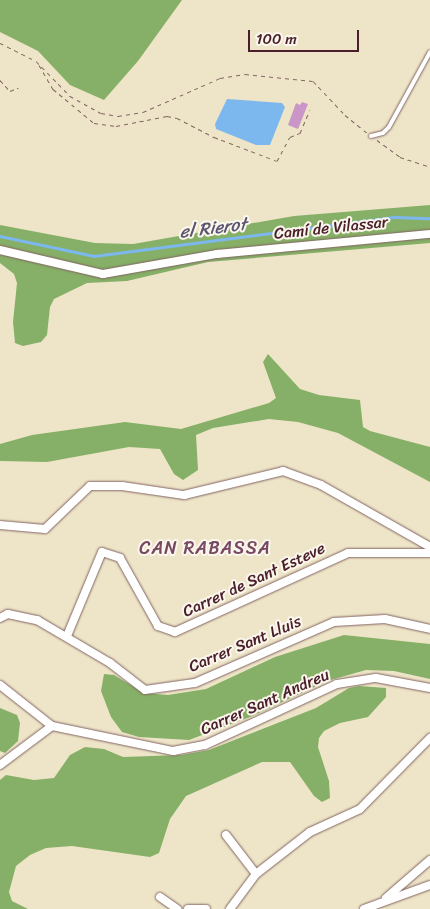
<!DOCTYPE html>
<meta charset="utf-8">
<style>
body{margin:0}
#map{position:relative;width:430px;height:909px;overflow:hidden;background:#eee5c8;font-family:Sriracha,sans-serif}
div>[style]{position:absolute}
.forest>*{inset:0;background:#86b067}
.water>*{inset:0;background:#7cb8ee}
.stream>*{height:2.5px;margin:-1.25px;padding:0 1.25px;transform-origin:1.25px;border-radius:1.25px;background:#7cb8ee}
.building>*{inset:0;background:#ca96c8}
.path>*{height:1px;margin-top:-0.5px;transform-origin:0;background:repeating-linear-gradient(90deg,#836462 0 4px,transparent 0 8px)}
.roads{filter:drop-shadow(0 0 1px #836462) drop-shadow(0 0 1px #836462)}
.lane>*{height:4px;margin:-2px;padding:0 2px;transform-origin:2px;border-radius:2px;background:#fff}
.street>*{height:8px;margin:-4px;padding:0 4px;transform-origin:4px;border-radius:4px;background:#fff}
span{translate:-50% -50%;white-space:nowrap;text-align:center;line-height:1.15;-webkit-text-stroke:4px #fbf7ec;paint-order:stroke}
.street-label{font-size:16px;color:#4a1f2b}
.water-label{font-size:18px;color:#5c556f;font-style:italic}
.neighbourhood-label{font-size:18px;color:#774962;letter-spacing:1px}
.scale{position:absolute;left:248px;top:30px;width:111px;height:22px;box-sizing:border-box;border:2px solid #4a1f2b;border-top:0;padding-left:6px;font-size:15px;line-height:18px;white-space:nowrap;color:#4a1f2b;-webkit-text-stroke:4px #fbf7ec;paint-order:stroke}
</style>
<div id="map">
<div class="forest">
<i style="clip-path:polygon(0 0,182px 0,138px 61px,104px 100px,70px 85px,38px 51px,0 32px)"></i>
<i style="clip-path:polygon(430px 205px,430px 243px,208px 262px,127px 281px,87px 283px,54px 299px,50px 307px,47px 335px,41px 342px,23px 346px,15px 343px,13px 322px,17px 283px,14px 274px,0 263px,0 225px,95px 243px,133px 244px,294px 216px)"></i>
<i style="clip-path:polygon(268px 354px,300px 389px,319px 395px,360px 400px,363px 427px,370px 431px,430px 447px,430px 482px,338px 433px,298px 422px,269px 419px,213px 428px,196px 435px,198px 470px,183px 480px,174px 474px,160px 449px,129px 447px,47px 462px,0 461px,0 444px,32px 435px,125px 422px,181px 429px,269px 403px,276px 398px,263px 362px)"></i>
<i style="clip-path:polygon(344px 635px,430px 644px,430px 679px,394px 671px,366px 670px,327px 681px,250px 717px,189px 740px,139px 737px,122px 732px,111px 717px,101px 691px,104px 674px,114px 675px,144px 693px,168px 695px,206px 689px,275px 657px)"></i>
<i style="clip-path:polygon(359px 686px,386px 688px,386px 697px,368px 717px,340px 723px,324px 731px,319px 738px,318px 747px,329px 781px,330px 798px,322px 802px,314px 796px,290px 762px,262px 762px,186px 796px,170px 819px,159px 853px,150px 857px,72px 846px,46px 848px,30px 855px,16px 866px,9px 892px,12px 901px,28px 909px,0 909px,0 780px,6px 775px,34px 780px,54px 778px,70px 755px,85px 747px,104px 749px,123px 757px,181px 755px,209px 750px,316px 708px,349px 688px)"></i>
<i style="clip-path:polygon(0 708px,17px 715px,20px 723px,18px 741px,5px 753px,0 751px)"></i>
</div>
<div class="water">
<i style="clip-path:polygon(227px 99px,282px 103px,285px 107px,270px 145px,256px 145px,216px 129px,215px 124px)"></i>
</div>
<div class="stream">
<i style="left:0;top:236px;width:96px;rotate:12deg"></i>
<i style="left:94px;top:256px;width:304px;rotate:-7.4deg"></i>
<i style="left:395px;top:217px;width:35px;rotate:2deg"></i>
</div>
<div class="building">
<i style="clip-path:polygon(302px 102px,308px 104px,298px 129px,288px 125px,296px 103px,300px 105px)"></i>
</div>
<div class="path">
<i style="left:0;top:43px;width:40px;rotate:26.6deg"></i>
<i style="left:36px;top:61px;width:49px;rotate:45.8deg"></i>
<i style="left:70px;top:96px;width:35px;rotate:29deg"></i>
<i style="left:101px;top:113px;width:17px;rotate:10deg"></i>
<i style="left:118px;top:116px;width:25px;rotate:-9deg"></i>
<i style="left:143px;top:112px;width:84px;rotate:-23.8deg"></i>
<i style="left:220px;top:78px;width:25px;rotate:-9deg"></i>
<i style="left:245px;top:74px;width:68px;rotate:5.9deg"></i>
<i style="left:313px;top:81px;width:47px;rotate:46.7deg"></i>
<i style="left:345px;top:115px;width:28px;rotate:39deg"></i>
<i style="left:39px;top:65px;width:28px;rotate:60deg"></i>
<i style="left:53px;top:89px;width:53px;rotate:39.7deg"></i>
<i style="left:94px;top:123px;width:22px;rotate:8deg"></i>
<i style="left:116px;top:126px;width:52px;rotate:-11.1deg"></i>
<i style="left:167px;top:116px;width:10px;rotate:11deg"></i>
<i style="left:177px;top:118px;width:42px;rotate:27.2deg"></i>
<i style="left:214px;top:137px;width:67px;rotate:20.9deg"></i>
<i style="left:277px;top:161px;width:27px;rotate:-62deg"></i>
<i style="left:290px;top:137px;width:11px;rotate:-22deg"></i>
<i style="left:300px;top:133px;width:25px;rotate:-67deg"></i>
<i style="left:0;top:80px;width:15px;rotate:48deg"></i>
<i style="left:10px;top:91px;width:9px;rotate:-21deg"></i>
<i style="left:377px;top:140px;width:29px;rotate:36deg"></i>
<i style="left:400px;top:157px;width:32px;rotate:18deg"></i>
</div>
<div class="roads">
<div class="lane">
<i style="left:371px;top:136px;width:12px;rotate:-14deg"></i>
<i style="left:383px;top:133px;width:8px;rotate:-45deg"></i>
<i style="left:389px;top:127px;width:85px;rotate:-61.3deg"></i>
</div>
<div class="street">
<i style="left:0;top:250px;width:106px;rotate:13.1deg"></i>
<i style="left:103px;top:274px;width:116px;rotate:-10deg"></i>
<i style="left:217px;top:254px;width:214px;rotate:-5.4deg"></i>
<i style="left:0;top:525px;width:45px;rotate:5.1deg"></i>
<i style="left:45px;top:529px;width:62px;rotate:-43.7deg"></i>
<i style="left:90px;top:486px;width:32px"></i>
<i style="left:122px;top:486px;width:63px;rotate:8.3deg"></i>
<i style="left:184px;top:495px;width:102px;rotate:-13.6deg"></i>
<i style="left:283px;top:471px;width:40px;rotate:20.2deg"></i>
<i style="left:321px;top:485px;width:125px;rotate:29.6deg"></i>
<i style="left:0;top:618px;width:9px;rotate:-27deg"></i>
<i style="left:8px;top:614px;width:30px;rotate:12deg"></i>
<i style="left:37px;top:620px;width:85px;rotate:30.5deg"></i>
<i style="left:110px;top:663px;width:44px;rotate:37.6deg"></i>
<i style="left:145px;top:690px;width:50px;rotate:-8deg"></i>
<i style="left:195px;top:683px;width:152px;rotate:-23.7deg"></i>
<i style="left:334px;top:622px;width:51px;rotate:-3.4deg"></i>
<i style="left:385px;top:619px;width:46px;rotate:12.5deg"></i>
<i style="left:67px;top:636px;width:91px;rotate:-67.4deg"></i>
<i style="left:102px;top:552px;width:19px;rotate:18deg"></i>
<i style="left:120px;top:558px;width:78px;rotate:60.8deg"></i>
<i style="left:158px;top:626px;width:18px;rotate:19deg"></i>
<i style="left:175px;top:632px;width:190px;rotate:-24.5deg"></i>
<i style="left:348px;top:553px;width:82px"></i>
<i style="left:0;top:685px;width:66px;rotate:38.3deg"></i>
<i style="left:52px;top:726px;width:124px;rotate:11.7deg"></i>
<i style="left:173px;top:751px;width:33px;rotate:-11deg"></i>
<i style="left:205px;top:745px;width:145px;rotate:-24.8deg"></i>
<i style="left:337px;top:684px;width:39px;rotate:-9deg"></i>
<i style="left:376px;top:678px;width:55px;rotate:10.5deg"></i>
<i style="left:0;top:765px;width:65px;rotate:-36.9deg"></i>
<i style="left:226px;top:835px;width:49px;rotate:52.4deg"></i>
<i style="left:160px;top:897px;width:21px;rotate:35deg"></i>
<i style="left:386px;top:898px;width:58px;rotate:-40.8deg"></i>
<i style="left:188px;top:909px;width:18px"></i>
<i style="left:230px;top:909px;width:44px;rotate:-53.4deg"></i>
<i style="left:256px;top:874px;width:68px;rotate:-37.9deg"></i>
<i style="left:310px;top:832px;width:55px;rotate:-24.7deg"></i>
<i style="left:360px;top:809px;width:100px;rotate:-45.4deg"></i>
<i style="left:364px;top:909px;width:70px;rotate:-20deg"></i>
</div>
</div>
<div class="street-label">
<span style="left:331px;top:228px;rotate:-6deg">Camí de Vilassar</span>
<span style="left:254px;top:580px;rotate:-25deg">Carrer de Sant Esteve</span>
<span style="left:245px;top:644px;rotate:-23deg">Carrer Sant Lluis</span>
<span style="left:265px;top:702px;rotate:-24deg">Carrer Sant Andreu</span>
</div>
<div class="water-label">
<span style="left:213px;top:228px;rotate:-7deg">el Rierot</span>
</div>
<div class="neighbourhood-label">
<span style="left:205px;top:548px">CAN RABASSA</span>
</div>
<div class="scale">100 m</div>
</div>
